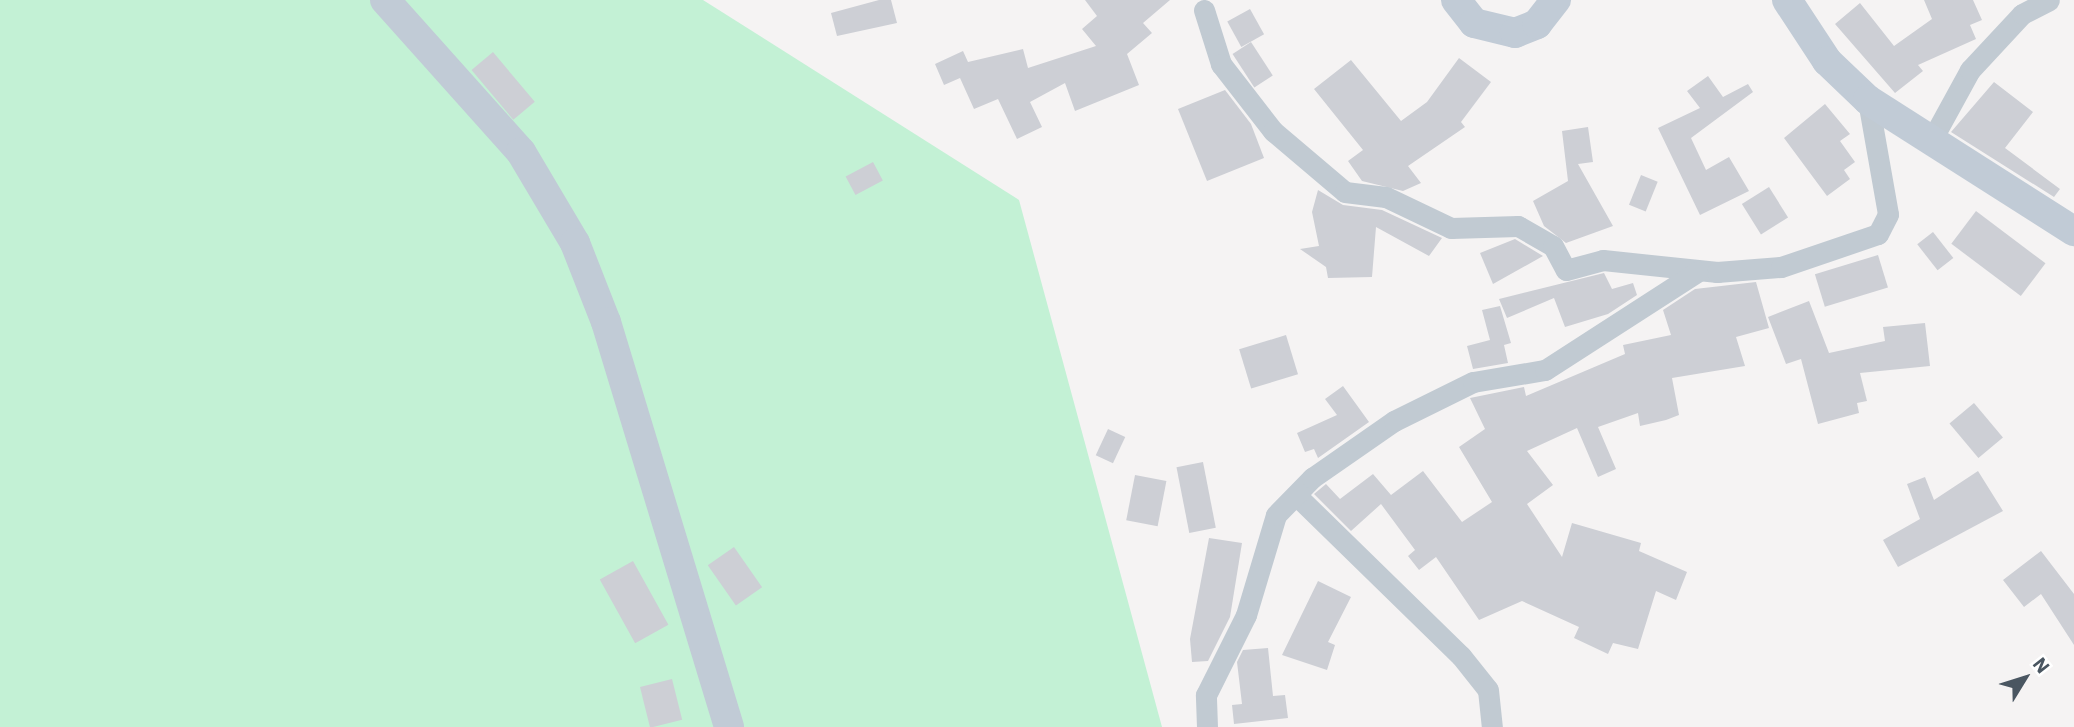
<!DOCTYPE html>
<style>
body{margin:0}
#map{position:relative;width:2074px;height:727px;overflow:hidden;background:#f5f3f3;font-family:"IBM Plex Sans",sans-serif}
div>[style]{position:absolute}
.green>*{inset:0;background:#c3f1d5}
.building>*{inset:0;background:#cdcfd5;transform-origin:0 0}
.minor>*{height:21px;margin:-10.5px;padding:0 10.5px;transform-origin:10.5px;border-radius:10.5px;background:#c1cad2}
.secondary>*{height:30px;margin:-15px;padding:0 15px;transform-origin:15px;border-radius:15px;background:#c1cbd6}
span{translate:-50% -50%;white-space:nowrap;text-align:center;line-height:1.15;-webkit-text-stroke:7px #fff;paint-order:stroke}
.north{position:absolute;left:1990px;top:643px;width:70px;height:70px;-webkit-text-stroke:5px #fff;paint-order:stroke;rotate:52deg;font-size:19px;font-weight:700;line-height:28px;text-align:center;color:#4a5661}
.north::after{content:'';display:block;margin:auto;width:24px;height:32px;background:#4a5661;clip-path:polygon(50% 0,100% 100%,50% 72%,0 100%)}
</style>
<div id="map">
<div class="green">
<i style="clip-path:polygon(0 0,703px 0,1019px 200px,1162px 727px,0 727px)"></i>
</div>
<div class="building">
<i style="clip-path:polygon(879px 0,891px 0,897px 23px,837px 36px,831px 13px)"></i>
<i style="clip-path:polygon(1085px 0,1170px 0,1143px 23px,1152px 33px,1127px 54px,1139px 85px,1075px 111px,1065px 83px,1030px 102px,1042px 127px,1017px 139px,998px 99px,974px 109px,960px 78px,944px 85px,935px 64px,963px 51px,968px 62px,1023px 49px,1028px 68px,1096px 46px,1082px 29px,1097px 16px)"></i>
<i style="clip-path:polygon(1924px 0,1973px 0,1982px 20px,1970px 25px,1976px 39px,1918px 65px,1923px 71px,1895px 93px,1835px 24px,1860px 3px,1894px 46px,1932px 19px)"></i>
<i style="left:1250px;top:9px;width:29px;height:26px;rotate:61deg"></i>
<i style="left:1251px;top:42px;width:40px;height:22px;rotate:57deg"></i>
<i style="left:493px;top:52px;width:65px;height:28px;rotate:50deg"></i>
<i style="clip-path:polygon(1459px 58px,1491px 82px,1461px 122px,1465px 127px,1408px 166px,1421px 183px,1403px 191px,1362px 181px,1348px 161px,1363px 150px,1314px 89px,1351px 60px,1401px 121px,1427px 102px)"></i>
<i style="clip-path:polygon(1708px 76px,1723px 97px,1748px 84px,1753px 92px,1691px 138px,1706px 170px,1729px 157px,1749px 191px,1700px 215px,1658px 128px,1700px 108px,1687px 91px)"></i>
<i style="clip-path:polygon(1994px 82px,2033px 112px,2005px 148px,2060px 189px,2054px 197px,1951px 132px)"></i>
<i style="clip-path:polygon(1225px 90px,1251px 124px,1264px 158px,1207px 181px,1178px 109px)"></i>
<i style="clip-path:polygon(1825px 104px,1850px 134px,1840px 141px,1855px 162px,1844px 170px,1850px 179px,1827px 196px,1784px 138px)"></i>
<i style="clip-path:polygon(1588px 127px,1593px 162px,1578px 164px,1613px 226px,1566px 243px,1544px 226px,1533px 201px,1568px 181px,1562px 131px)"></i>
<i style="left:873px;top:162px;width:21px;height:31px;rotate:62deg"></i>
<i style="left:1641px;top:175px;width:18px;height:32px;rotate:22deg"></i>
<i style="left:1769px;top:187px;width:36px;height:32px;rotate:58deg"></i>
<i style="clip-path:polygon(1318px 190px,1343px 205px,1382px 210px,1442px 238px,1429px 256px,1376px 227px,1372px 277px,1328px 278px,1326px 267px,1300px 249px,1319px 246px,1312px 212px)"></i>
<i style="left:1976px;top:211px;width:87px;height:41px;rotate:37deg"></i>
<i style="left:1933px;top:232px;width:33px;height:20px;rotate:52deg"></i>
<i style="clip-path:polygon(1515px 239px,1543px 256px,1493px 284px,1480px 253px)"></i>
<i style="left:1878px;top:255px;width:34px;height:66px;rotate:73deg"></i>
<i style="clip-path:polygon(1604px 273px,1612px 289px,1633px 283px,1637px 295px,1608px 314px,1565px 327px,1554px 298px,1507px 318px,1499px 299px)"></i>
<i style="clip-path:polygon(1756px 282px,1769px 328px,1736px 337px,1745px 366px,1672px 378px,1679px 415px,1666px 420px,1640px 426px,1638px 413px,1598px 427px,1616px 469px,1598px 477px,1577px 428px,1527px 451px,1553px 485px,1527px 504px,1562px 557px,1572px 523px,1641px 543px,1639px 551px,1687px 572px,1676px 600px,1656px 591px,1638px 649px,1613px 643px,1608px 654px,1574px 638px,1579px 627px,1522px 601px,1479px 620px,1436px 557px,1419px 570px,1408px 556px,1415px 550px,1381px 504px,1351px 531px,1314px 494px,1326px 484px,1340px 499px,1373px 474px,1391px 495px,1423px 471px,1462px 522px,1492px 502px,1459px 447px,1485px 429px,1470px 398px,1524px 387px,1526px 396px,1625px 354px,1623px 345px,1671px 335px,1663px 310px,1695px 289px)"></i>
<i style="clip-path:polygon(1809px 301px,1829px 353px,1885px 341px,1883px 327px,1925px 323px,1930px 366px,1860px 373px,1867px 401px,1857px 403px,1859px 413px,1818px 424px,1801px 359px,1786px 364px,1768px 317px)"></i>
<i style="clip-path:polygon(1500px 306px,1511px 343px,1504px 345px,1508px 363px,1473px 369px,1467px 346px,1490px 340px,1482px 310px)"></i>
<i style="left:1286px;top:335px;width:41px;height:49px;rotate:73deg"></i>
<i style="clip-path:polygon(1343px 386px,1369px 422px,1318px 458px,1314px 449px,1305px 452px,1297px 433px,1337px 415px,1325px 399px)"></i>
<i style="left:1974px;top:403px;width:45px;height:32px;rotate:50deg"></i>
<i style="left:1108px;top:429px;width:19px;height:29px;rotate:25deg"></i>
<i style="left:1203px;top:462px;width:67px;height:27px;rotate:79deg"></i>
<i style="clip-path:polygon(1978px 471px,2003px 511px,1898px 567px,1883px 540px,1920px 519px,1907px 484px,1925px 477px,1934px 500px)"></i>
<i style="left:1135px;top:475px;width:32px;height:46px;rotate:11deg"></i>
<i style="clip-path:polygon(1209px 538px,1242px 543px,1230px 617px,1208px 661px,1192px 662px,1190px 639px)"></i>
<i style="left:734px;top:547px;width:49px;height:32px;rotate:55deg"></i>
<i style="clip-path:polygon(2041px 551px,2074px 594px,2074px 645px,2041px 594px,2024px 607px,2003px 580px)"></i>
<i style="left:633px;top:561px;width:73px;height:38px;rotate:61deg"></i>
<i style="clip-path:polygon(1318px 581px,1351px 597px,1328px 642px,1335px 645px,1327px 670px,1282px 655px)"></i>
<i style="clip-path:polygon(1268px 648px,1273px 696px,1285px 695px,1288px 718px,1234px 724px,1232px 705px,1242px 704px,1237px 662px,1243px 650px)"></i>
<i style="left:672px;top:679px;width:42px;height:33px;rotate:76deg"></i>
</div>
<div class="minor">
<i style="left:1204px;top:10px;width:57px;rotate:72.5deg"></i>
<i style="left:1221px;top:64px;width:85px;rotate:52.2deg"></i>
<i style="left:1273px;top:131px;width:94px;rotate:40.3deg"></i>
<i style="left:1345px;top:192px;width:41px;rotate:7deg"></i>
<i style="left:1386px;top:197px;width:72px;rotate:25.5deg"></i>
<i style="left:1451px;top:228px;width:67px;rotate:-1.7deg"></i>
<i style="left:1518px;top:226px;width:40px;rotate:29.7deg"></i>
<i style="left:1553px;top:246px;width:27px;rotate:62deg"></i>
<i style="left:1566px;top:270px;width:38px;rotate:-15deg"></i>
<i style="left:1603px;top:260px;width:115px;rotate:6deg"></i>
<i style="left:1717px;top:272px;width:64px;rotate:-4.5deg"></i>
<i style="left:1781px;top:267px;width:102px;rotate:-18.8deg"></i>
<i style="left:1878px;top:234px;width:22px;rotate:-63deg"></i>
<i style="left:1888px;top:214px;width:116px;rotate:-100deg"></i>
<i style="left:1930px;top:143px;width:83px;rotate:-61.3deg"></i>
<i style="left:1970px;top:70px;width:76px;rotate:-47.1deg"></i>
<i style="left:2022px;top:14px;width:30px;rotate:-27deg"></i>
<i style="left:1297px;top:496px;width:229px;rotate:44.3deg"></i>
<i style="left:1461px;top:656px;width:43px;rotate:51.5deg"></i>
<i style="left:1488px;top:690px;width:37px;rotate:84deg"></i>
<i style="left:1207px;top:727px;width:32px;rotate:-92deg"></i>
<i style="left:1206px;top:695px;width:89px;rotate:-63.4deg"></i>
<i style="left:1246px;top:615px;width:104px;rotate:-73.3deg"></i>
<i style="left:1276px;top:515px;width:52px;rotate:-45.8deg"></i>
<i style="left:1312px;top:478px;width:100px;rotate:-34.8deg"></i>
<i style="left:1394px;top:421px;width:88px;rotate:-26.3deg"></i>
<i style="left:1473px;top:382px;width:73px;rotate:-9.5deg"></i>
<i style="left:1545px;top:370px;width:181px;rotate:-32.8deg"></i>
</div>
<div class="secondary">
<i style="left:385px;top:0;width:204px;rotate:48.2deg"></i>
<i style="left:521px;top:152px;width:106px;rotate:59.3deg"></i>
<i style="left:575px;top:243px;width:85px;rotate:68.6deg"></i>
<i style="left:606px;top:322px;width:423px;rotate:73.1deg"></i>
<i style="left:1456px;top:0;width:29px;rotate:52deg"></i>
<i style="left:1474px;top:23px;width:42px;rotate:13.7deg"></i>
<i style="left:1515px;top:33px;width:24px;rotate:-22deg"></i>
<i style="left:1537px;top:24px;width:31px;rotate:-52deg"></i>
<i style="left:1787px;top:0;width:73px;rotate:56.7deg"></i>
<i style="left:1827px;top:61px;width:57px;rotate:43.6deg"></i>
<i style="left:1868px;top:100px;width:244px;rotate:32.5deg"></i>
</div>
<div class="north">N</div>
</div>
